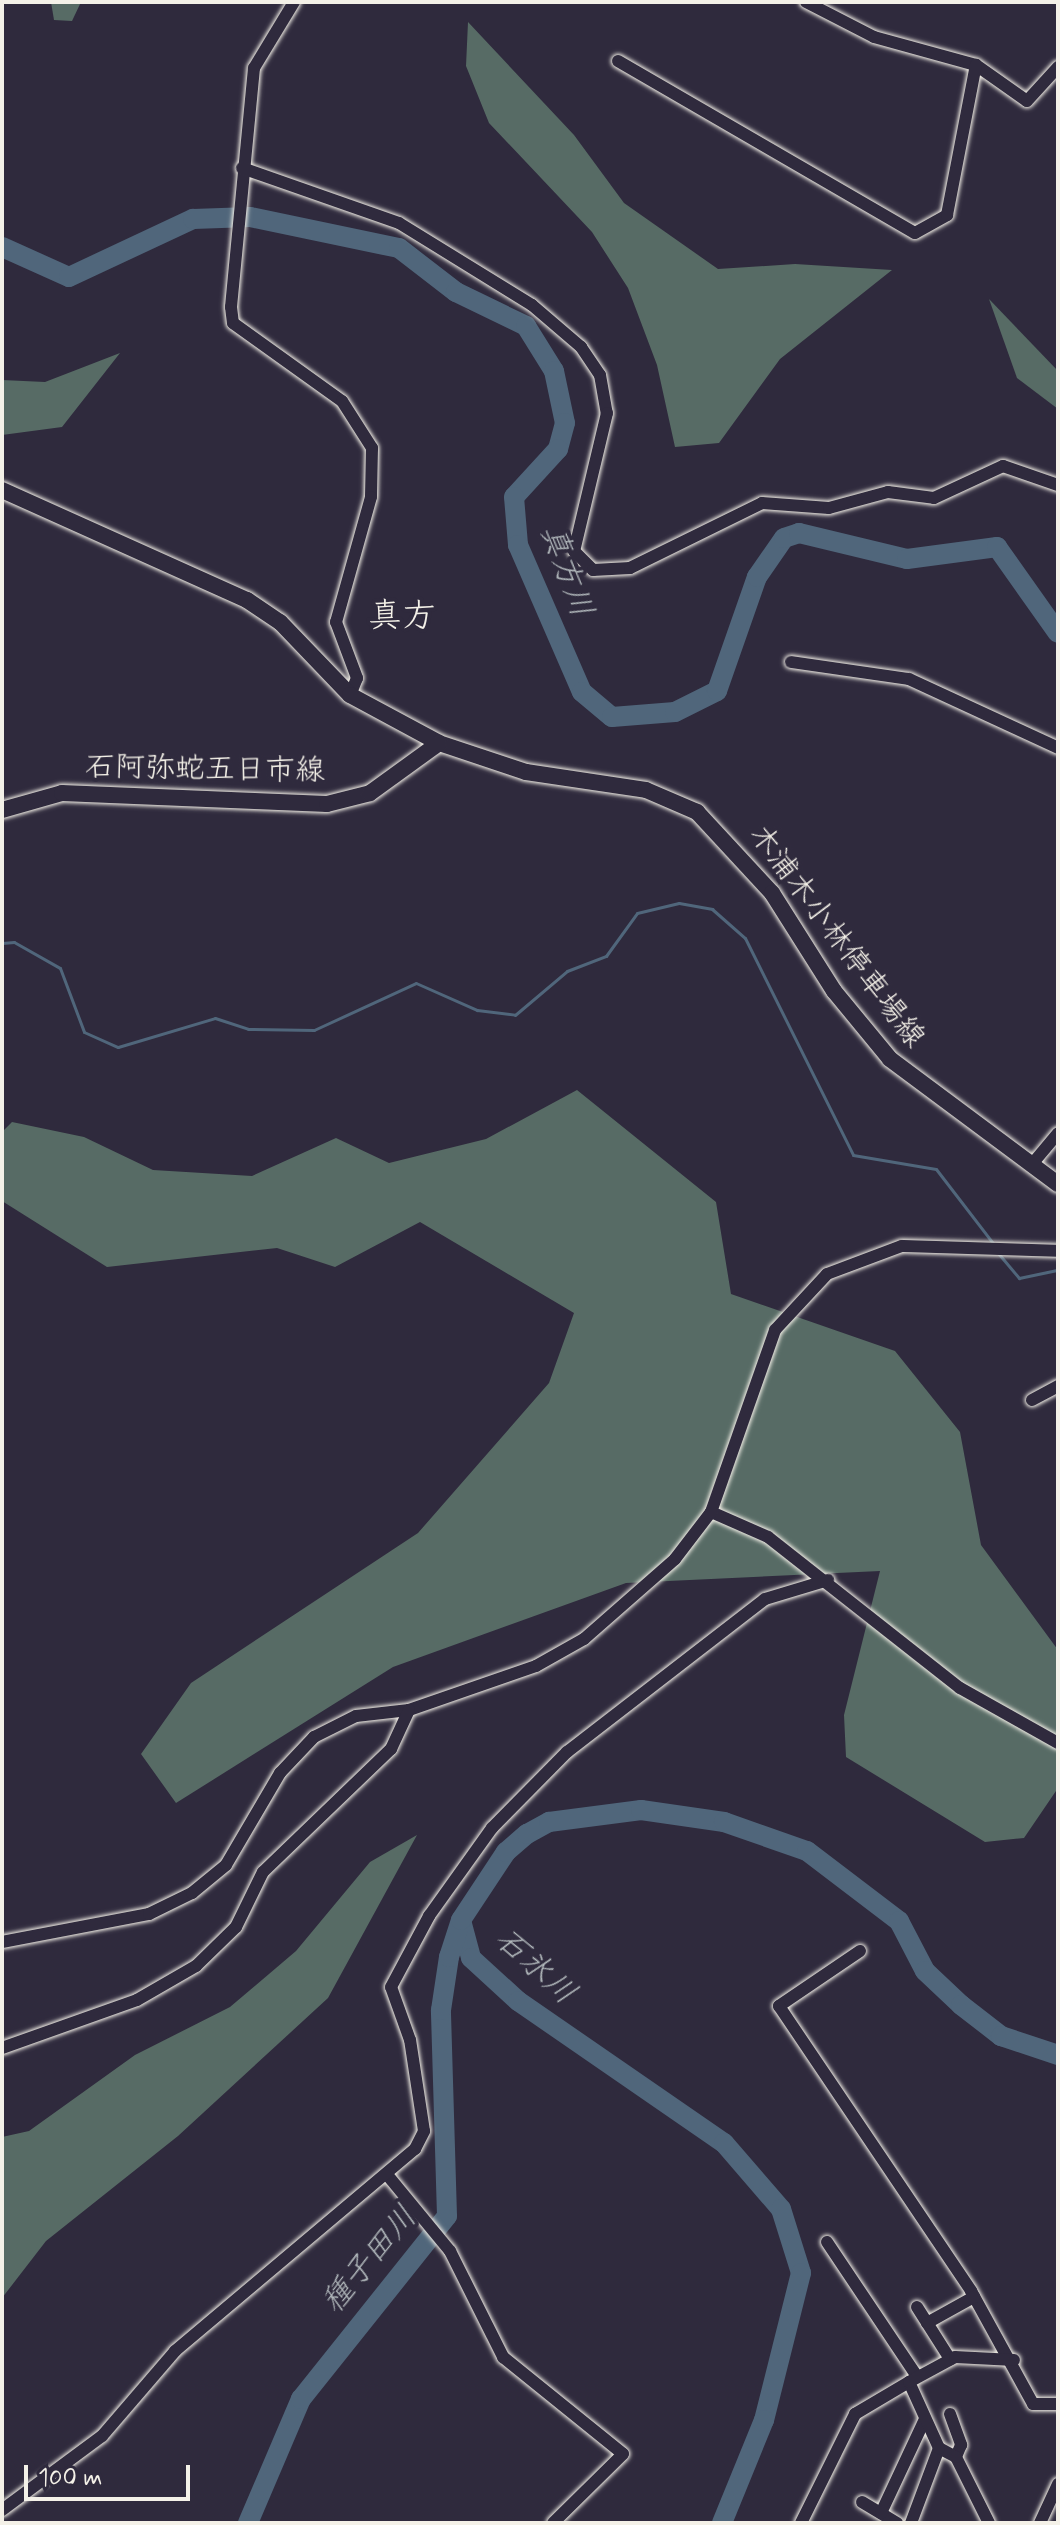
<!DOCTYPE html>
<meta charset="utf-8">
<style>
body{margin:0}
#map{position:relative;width:1060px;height:2525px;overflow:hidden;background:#2f2a3d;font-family:Mynerve,"Klee One",sans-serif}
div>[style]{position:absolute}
.green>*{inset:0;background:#576b65}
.stream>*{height:3px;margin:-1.5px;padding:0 1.5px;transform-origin:1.5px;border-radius:1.5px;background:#50667b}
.river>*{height:20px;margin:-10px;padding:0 10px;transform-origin:10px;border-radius:10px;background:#50667b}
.roads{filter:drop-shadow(0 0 2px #f4f1e8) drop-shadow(0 0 2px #f4f1e8)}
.minor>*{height:12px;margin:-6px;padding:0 6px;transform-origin:6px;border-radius:6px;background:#2f2a3d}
.major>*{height:16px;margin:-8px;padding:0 8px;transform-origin:8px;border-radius:8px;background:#2f2a3d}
span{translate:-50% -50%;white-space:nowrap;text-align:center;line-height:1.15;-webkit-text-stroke:8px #2f2a3d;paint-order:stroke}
.street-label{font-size:30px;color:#f4f1e8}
.water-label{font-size:32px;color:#b2b9bc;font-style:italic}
.quarter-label{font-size:34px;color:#f4f1e8}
.frame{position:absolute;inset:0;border:4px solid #f4f1e8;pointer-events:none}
.scale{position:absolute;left:24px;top:2465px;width:166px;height:36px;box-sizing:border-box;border:4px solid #f4f1e8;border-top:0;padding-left:10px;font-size:24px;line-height:28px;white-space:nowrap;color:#f4f1e8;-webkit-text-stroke:6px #2f2a3d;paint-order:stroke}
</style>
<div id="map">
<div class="green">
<i style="clip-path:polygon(51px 2px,81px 2px,72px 21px,54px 20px)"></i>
<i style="clip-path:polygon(468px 22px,574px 135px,624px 203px,718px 269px,795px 264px,892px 270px,780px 359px,719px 443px,675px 447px,657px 365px,628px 288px,592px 232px,489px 123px,466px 66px)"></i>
<i style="clip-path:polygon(989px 299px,1058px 371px,1058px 409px,1017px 378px)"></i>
<i style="clip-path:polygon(120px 353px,62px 427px,2px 435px,2px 380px,45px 382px)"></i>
<i style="clip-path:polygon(577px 1090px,716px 1202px,731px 1294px,895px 1351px,960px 1432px,981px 1545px,1058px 1650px,1058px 1788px,1024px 1838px,985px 1842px,846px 1757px,844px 1715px,880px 1571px,626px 1583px,393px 1667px,176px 1803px,141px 1754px,191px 1683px,418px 1533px,549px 1383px,574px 1313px,420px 1222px,335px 1267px,277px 1248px,107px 1267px,2px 1201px,2px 1132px,12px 1122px,84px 1137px,153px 1170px,252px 1176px,336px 1138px,389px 1163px,486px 1139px)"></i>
<i style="clip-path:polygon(417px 1835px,328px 1998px,178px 2136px,46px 2241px,2px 2298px,2px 2137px,29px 2131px,135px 2055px,230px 2007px,296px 1951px,370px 1862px)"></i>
</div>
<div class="stream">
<i style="left:2px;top:943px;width:12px;rotate:-5deg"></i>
<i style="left:14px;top:942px;width:53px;rotate:29.5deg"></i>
<i style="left:60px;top:968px;width:68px;rotate:69.4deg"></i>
<i style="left:84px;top:1032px;width:37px;rotate:24deg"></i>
<i style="left:118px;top:1047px;width:101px;rotate:-16.6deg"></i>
<i style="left:215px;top:1018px;width:35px;rotate:18deg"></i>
<i style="left:248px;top:1029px;width:66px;rotate:0.9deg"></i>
<i style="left:314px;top:1030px;width:112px;rotate:-24.7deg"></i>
<i style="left:416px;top:983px;width:67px;rotate:23.9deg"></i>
<i style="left:477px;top:1010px;width:38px;rotate:7deg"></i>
<i style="left:515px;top:1015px;width:68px;rotate:-40.2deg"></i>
<i style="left:567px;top:971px;width:42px;rotate:-21deg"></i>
<i style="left:606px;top:956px;width:53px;rotate:-54.2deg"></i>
<i style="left:637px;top:913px;width:43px;rotate:-13.4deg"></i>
<i style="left:679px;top:903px;width:34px;rotate:10deg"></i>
<i style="left:712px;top:909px;width:44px;rotate:41.3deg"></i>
<i style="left:745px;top:938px;width:242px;rotate:63.5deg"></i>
<i style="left:853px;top:1155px;width:84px;rotate:9.6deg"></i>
<i style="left:936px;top:1169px;width:97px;rotate:52.5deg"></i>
<i style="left:998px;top:1253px;width:33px;rotate:50deg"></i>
<i style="left:1019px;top:1278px;width:40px;rotate:-12deg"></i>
</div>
<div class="river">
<i style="left:2px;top:247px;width:73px;rotate:24.1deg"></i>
<i style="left:69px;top:277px;width:137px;rotate:-25.1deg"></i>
<i style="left:193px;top:219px;width:57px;rotate:-2deg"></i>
<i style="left:250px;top:217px;width:152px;rotate:11.8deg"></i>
<i style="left:399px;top:248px;width:72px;rotate:37.7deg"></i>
<i style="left:456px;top:292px;width:78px;rotate:25.9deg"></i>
<i style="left:526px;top:326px;width:53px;rotate:58.1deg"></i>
<i style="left:554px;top:371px;width:53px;rotate:78.1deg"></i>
<i style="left:565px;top:423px;width:27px;rotate:105deg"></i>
<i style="left:558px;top:449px;width:65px;rotate:132.5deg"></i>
<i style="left:514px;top:497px;width:48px;rotate:85.2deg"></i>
<i style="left:518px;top:545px;width:160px;rotate:66.5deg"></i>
<i style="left:582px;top:692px;width:39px;rotate:40deg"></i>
<i style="left:612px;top:717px;width:63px;rotate:-4.5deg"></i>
<i style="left:675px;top:712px;width:47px;rotate:-26.6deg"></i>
<i style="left:717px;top:691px;width:121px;rotate:-70.7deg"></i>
<i style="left:757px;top:577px;width:47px;rotate:-55.3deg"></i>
<i style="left:784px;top:538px;width:16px;rotate:-18deg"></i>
<i style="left:799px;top:533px;width:111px;rotate:13.5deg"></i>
<i style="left:907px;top:559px;width:91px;rotate:-7.6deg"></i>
<i style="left:997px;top:547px;width:105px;rotate:54.7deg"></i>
<i style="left:462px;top:1924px;width:35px;rotate:75deg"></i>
<i style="left:471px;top:1958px;width:64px;rotate:42.5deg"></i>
<i style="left:518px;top:2001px;width:250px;rotate:34.6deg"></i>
<i style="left:724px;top:2143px;width:87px;rotate:49.2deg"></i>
<i style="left:781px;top:2209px;width:67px;rotate:72.6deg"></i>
<i style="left:801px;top:2273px;width:152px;rotate:104.1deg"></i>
<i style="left:764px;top:2420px;width:111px;rotate:112.2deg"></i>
<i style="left:248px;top:2523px;width:135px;rotate:-66.9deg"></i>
<i style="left:301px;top:2399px;width:234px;rotate:-51.4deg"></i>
<i style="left:447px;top:2216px;width:206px;rotate:-91.7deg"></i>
<i style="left:441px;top:2010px;width:54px;rotate:-81.4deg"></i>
<i style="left:449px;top:1957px;width:39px;rotate:-72deg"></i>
<i style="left:461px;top:1920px;width:82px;rotate:-56.5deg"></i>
<i style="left:506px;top:1852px;width:28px;rotate:-41deg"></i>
<i style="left:527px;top:1834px;width:25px;rotate:-29deg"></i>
<i style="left:549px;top:1822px;width:93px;rotate:-7.4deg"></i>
<i style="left:641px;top:1810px;width:84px;rotate:8.2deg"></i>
<i style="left:724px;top:1822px;width:88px;rotate:19.3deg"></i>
<i style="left:807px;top:1851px;width:116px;rotate:37.3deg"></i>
<i style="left:899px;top:1921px;width:56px;rotate:62.5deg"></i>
<i style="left:925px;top:1971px;width:50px;rotate:43.4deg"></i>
<i style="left:961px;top:2005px;width:51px;rotate:37.8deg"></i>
<i style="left:1001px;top:2036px;width:60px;rotate:18.4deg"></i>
</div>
<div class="roads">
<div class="minor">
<i style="left:294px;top:2px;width:77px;rotate:121.2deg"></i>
<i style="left:254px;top:68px;width:240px;rotate:95.5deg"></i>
<i style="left:231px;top:307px;width:16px;rotate:83deg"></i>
<i style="left:233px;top:323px;width:134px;rotate:35.6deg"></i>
<i style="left:342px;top:401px;width:56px;rotate:57.4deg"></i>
<i style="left:372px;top:448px;width:49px;rotate:91.2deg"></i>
<i style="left:371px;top:497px;width:130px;rotate:105.6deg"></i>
<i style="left:336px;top:622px;width:60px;rotate:69.4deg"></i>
<i style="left:357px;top:678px;width:18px;rotate:112deg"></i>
<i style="left:806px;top:2px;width:76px;rotate:27.2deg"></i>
<i style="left:874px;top:37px;width:106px;rotate:15.4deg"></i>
<i style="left:976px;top:65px;width:62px;rotate:35.2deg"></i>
<i style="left:1027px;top:101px;width:46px;rotate:-47.6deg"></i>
<i style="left:618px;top:61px;width:343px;rotate:30.1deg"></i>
<i style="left:915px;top:233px;width:37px;rotate:-29deg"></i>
<i style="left:947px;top:215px;width:153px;rotate:-79.1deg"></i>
<i style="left:242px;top:168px;width:166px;rotate:19.3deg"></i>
<i style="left:399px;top:223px;width:156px;rotate:31.7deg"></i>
<i style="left:532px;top:305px;width:65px;rotate:40.6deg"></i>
<i style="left:581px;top:347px;width:34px;rotate:56deg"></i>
<i style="left:600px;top:375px;width:39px;rotate:80deg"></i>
<i style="left:607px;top:413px;width:142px;rotate:103.4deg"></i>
<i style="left:574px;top:551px;width:27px;rotate:45deg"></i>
<i style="left:593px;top:570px;width:37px;rotate:-3deg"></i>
<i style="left:630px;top:568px;width:147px;rotate:-26.2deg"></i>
<i style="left:762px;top:503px;width:67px;rotate:4.3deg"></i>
<i style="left:829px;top:508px;width:61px;rotate:-15.2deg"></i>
<i style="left:888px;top:492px;width:46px;rotate:7.4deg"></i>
<i style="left:934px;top:498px;width:76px;rotate:-24.9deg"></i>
<i style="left:1003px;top:466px;width:58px;rotate:19.1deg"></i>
<i style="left:791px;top:662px;width:119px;rotate:8.2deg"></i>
<i style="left:909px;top:679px;width:164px;rotate:24.8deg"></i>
<i style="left:1033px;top:1163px;width:39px;rotate:-50deg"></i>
<i style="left:1032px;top:1400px;width:30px;rotate:-28deg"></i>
<i style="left:711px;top:1512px;width:62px;rotate:23.7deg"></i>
<i style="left:768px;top:1537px;width:244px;rotate:38.2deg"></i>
<i style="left:960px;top:1688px;width:112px;rotate:29.3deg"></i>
<i style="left:2px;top:1942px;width:150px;rotate:-10.8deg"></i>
<i style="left:149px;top:1914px;width:48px;rotate:-26deg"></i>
<i style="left:192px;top:1893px;width:44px;rotate:-39.5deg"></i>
<i style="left:226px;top:1865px;width:107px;rotate:-59.6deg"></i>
<i style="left:280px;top:1773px;width:50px;rotate:-46.6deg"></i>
<i style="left:314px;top:1737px;width:47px;rotate:-26.6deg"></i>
<i style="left:356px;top:1716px;width:53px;rotate:-6.5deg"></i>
<i style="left:409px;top:1710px;width:134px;rotate:-19.1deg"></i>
<i style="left:536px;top:1666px;width:55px;rotate:-29.4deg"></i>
<i style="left:584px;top:1639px;width:121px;rotate:-41.3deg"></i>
<i style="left:675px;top:1559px;width:59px;rotate:-52.5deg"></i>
<i style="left:711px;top:1512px;width:193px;rotate:-70.6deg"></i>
<i style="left:775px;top:1330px;width:76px;rotate:-47.1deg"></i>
<i style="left:827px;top:1274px;width:80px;rotate:-20.5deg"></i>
<i style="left:902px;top:1246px;width:156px;rotate:1.8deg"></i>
<i style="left:860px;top:1951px;width:98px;rotate:145.8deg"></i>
<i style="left:779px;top:2006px;width:344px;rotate:56deg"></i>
<i style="left:971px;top:2291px;width:129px;rotate:61.2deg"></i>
<i style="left:1033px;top:2404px;width:25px"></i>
<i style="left:2px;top:2048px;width:143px;rotate:-19.6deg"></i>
<i style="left:137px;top:2000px;width:68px;rotate:-30deg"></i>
<i style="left:196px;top:1966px;width:56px;rotate:-44.3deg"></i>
<i style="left:236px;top:1927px;width:61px;rotate:-63.9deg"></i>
<i style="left:263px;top:1872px;width:178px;rotate:-43.9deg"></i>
<i style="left:391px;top:1749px;width:43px;rotate:-65.2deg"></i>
<i style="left:389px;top:2177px;width:96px;rotate:50.5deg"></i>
<i style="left:450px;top:2251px;width:119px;rotate:63.4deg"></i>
<i style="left:503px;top:2357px;width:154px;rotate:38.9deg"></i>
<i style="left:623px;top:2454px;width:98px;rotate:135.4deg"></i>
<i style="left:827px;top:2242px;width:160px;rotate:56.2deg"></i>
<i style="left:917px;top:2307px;width:62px;rotate:57.6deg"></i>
<i style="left:927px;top:2323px;width:54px;rotate:-29deg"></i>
<i style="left:950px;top:2414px;width:33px;rotate:70deg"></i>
<i style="left:961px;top:2445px;width:13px;rotate:113deg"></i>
<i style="left:862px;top:2502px;width:41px;rotate:31deg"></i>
<i style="left:2px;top:2510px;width:124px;rotate:-36.5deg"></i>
<i style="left:102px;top:2436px;width:112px;rotate:-49.3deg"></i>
<i style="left:175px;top:2351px;width:314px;rotate:-40.1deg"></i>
<i style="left:415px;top:2149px;width:20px;rotate:-63deg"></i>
<i style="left:424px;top:2131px;width:92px;rotate:-98.7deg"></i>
<i style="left:410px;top:2040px;width:56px;rotate:-109.7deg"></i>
<i style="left:391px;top:1987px;width:81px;rotate:-61.8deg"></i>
<i style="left:429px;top:1916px;width:108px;rotate:-54.4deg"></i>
<i style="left:492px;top:1828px;width:107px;rotate:-45.4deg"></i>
<i style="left:567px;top:1752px;width:250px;rotate:-37.7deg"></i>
<i style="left:765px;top:1599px;width:66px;rotate:-16.8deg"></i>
<i style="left:881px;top:2513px;width:102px;rotate:-64.9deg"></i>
<i style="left:801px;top:2523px;width:122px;rotate:-63.6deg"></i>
<i style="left:855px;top:2414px;width:63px;rotate:-30.7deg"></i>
<i style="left:911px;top:2523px;width:80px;rotate:-69.5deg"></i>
<i style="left:989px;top:2523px;width:74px;rotate:-116.6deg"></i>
<i style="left:956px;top:2457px;width:19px;rotate:-152deg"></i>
<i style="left:939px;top:2448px;width:72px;rotate:-114.4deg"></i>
<i style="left:909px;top:2382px;width:52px;rotate:-28.5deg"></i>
<i style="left:955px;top:2357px;width:59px;rotate:2.9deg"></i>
<i style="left:1040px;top:2523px;width:43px;rotate:-65.2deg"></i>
</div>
<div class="major">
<i style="left:2px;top:490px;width:269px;rotate:24.2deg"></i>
<i style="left:247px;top:600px;width:40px;rotate:34deg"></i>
<i style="left:280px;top:622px;width:101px;rotate:46.2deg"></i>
<i style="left:350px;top:695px;width:101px;rotate:28.3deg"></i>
<i style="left:439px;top:743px;width:92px;rotate:18.4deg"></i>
<i style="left:526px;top:772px;width:121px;rotate:8.5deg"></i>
<i style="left:646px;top:790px;width:56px;rotate:23.3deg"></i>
<i style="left:697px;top:812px;width:110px;rotate:47.2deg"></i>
<i style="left:772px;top:893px;width:116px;rotate:57.7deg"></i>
<i style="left:834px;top:991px;width:88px;rotate:50.5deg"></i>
<i style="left:890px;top:1059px;width:209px;rotate:36.7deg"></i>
<i style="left:2px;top:810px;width:62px;rotate:-15.8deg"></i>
<i style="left:62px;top:793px;width:265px;rotate:2.4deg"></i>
<i style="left:327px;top:804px;width:44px;rotate:-14.3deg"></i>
<i style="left:370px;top:793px;width:85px;rotate:-35.9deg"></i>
</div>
</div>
<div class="street-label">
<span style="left:205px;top:770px;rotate:1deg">石阿弥蛇五日市線</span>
<span style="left:836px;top:937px;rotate:53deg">木浦木小林停車場線</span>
</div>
<div class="water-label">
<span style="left:566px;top:571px;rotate:70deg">真方川</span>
<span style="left:535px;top:1967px;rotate:42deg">石氷川</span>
<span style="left:370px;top:2260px;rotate:-50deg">種子田川</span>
</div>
<div class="quarter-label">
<span style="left:402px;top:617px">真方</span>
</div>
<div class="frame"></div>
<div class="scale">100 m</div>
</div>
